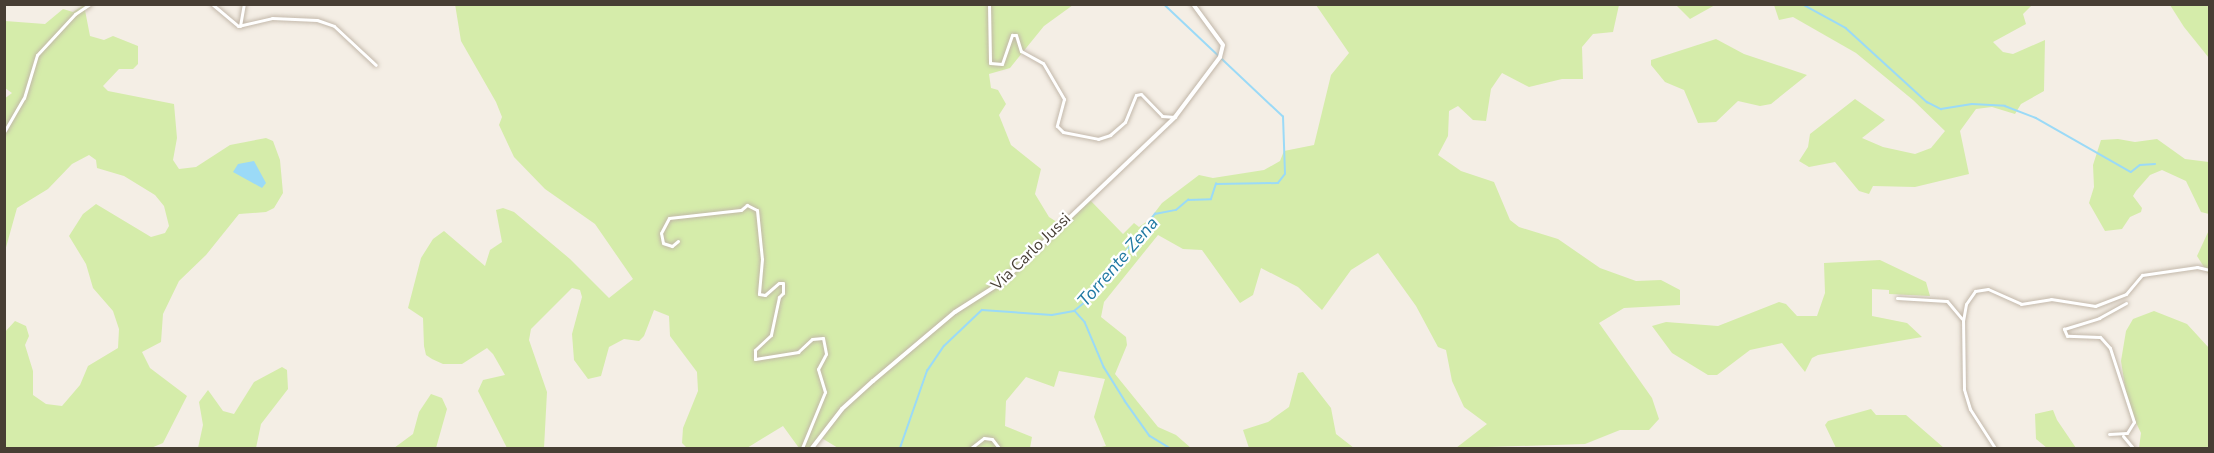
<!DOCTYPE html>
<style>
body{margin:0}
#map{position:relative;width:2214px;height:453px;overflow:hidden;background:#f4eee5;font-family:"Nunito Sans",sans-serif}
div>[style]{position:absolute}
.green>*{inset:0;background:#d5ecaa}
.water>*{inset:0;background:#9bdaf7}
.stream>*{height:1.5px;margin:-0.75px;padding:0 0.75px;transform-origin:0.75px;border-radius:0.75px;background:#9bdaf7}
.roads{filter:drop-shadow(0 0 2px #c0b5a7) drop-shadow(0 0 2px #c0b5a7)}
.minor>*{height:3px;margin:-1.5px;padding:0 1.5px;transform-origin:1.5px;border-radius:1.5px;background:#fff}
.tertiary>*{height:4px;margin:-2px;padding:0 2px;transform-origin:2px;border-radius:2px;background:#fff}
span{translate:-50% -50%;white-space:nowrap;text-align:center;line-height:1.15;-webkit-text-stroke:4.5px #fff;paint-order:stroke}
.street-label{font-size:16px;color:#473e34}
.water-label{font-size:18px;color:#2079a3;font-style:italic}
.frame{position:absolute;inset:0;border:6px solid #473e34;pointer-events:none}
</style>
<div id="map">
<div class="green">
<i style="clip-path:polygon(455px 4px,1073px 5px,1044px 26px,1010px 68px,989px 74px,991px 88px,998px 90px,1006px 104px,999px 115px,1011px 145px,1041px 169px,1035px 194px,1049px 217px,1060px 224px,1089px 199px,1123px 234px,1134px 223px,1139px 227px,1149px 220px,1162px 203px,1199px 175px,1213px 178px,1264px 170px,1280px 161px,1284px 151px,1314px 145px,1331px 75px,1349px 53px,1316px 5px,1619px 5px,1613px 32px,1593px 34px,1582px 47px,1583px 79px,1562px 79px,1529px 87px,1502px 73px,1491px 89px,1486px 121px,1473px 120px,1458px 106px,1449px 111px,1448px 136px,1438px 155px,1461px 171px,1494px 182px,1510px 220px,1519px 227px,1558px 239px,1600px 268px,1636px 281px,1661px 280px,1680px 290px,1680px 305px,1624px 308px,1599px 323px,1652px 398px,1659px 419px,1649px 430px,1620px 430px,1585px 444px,1456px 448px,1487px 424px,1464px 407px,1452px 381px,1446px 350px,1438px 347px,1416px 306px,1378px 253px,1351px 270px,1322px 310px,1298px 287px,1261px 268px,1253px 295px,1240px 303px,1202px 250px,1183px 249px,1158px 235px,1104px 302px,1101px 317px,1126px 337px,1127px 345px,1115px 374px,1158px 427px,1176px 435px,1191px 448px,1096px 448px,1106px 446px,1094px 417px,1105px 379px,1059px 371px,1054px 387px,1026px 377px,1006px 401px,1005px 426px,1032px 437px,1030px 448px,838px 448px,820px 437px,810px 448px,799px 448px,783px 426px,747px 448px,687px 448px,682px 443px,683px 428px,698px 391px,697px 372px,670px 336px,669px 316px,654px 310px,644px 336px,639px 341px,624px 339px,609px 347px,601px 376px,588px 379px,574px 360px,572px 334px,582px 297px,580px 290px,572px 288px,531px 329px,529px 340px,547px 392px,544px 448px,507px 448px,478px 391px,483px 380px,505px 375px,493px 354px,487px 348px,462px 364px,443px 364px,432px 359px,426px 355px,424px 346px,423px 318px,408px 308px,421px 258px,433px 239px,444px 231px,485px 266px,490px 250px,502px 242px,496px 210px,503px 208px,514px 212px,570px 259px,609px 298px,633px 279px,595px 224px,545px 189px,514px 157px,499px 125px,502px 117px,496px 102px,461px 41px)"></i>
<i style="clip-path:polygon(84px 5px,90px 36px,104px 40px,113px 36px,138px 46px,138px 64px,133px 69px,119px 69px,103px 86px,108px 91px,174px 104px,177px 138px,173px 160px,179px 169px,196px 167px,230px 145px,266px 138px,273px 141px,280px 160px,283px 193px,274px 208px,266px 212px,239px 214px,206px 255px,179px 281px,163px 314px,161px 342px,142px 352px,150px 368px,187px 396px,163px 443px,151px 448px,5px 448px,4px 333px,15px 321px,26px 326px,29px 336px,25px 345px,33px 371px,33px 395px,46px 404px,62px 406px,80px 385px,88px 366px,118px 348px,119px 329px,113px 311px,93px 288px,86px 264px,69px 236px,83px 214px,96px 204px,151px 237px,165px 233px,169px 226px,164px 206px,155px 195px,124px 176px,97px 168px,96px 160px,89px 155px,72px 164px,48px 189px,17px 208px,5px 251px,4px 99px,12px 93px,5px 88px,5px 21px,45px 24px,63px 9px,73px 12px)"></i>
<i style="clip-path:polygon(1676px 5px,1715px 5px,1690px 19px)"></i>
<i style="clip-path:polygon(1774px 5px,2032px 5px,2023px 14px,2026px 24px,1993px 42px,2003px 52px,2013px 54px,2045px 40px,2044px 91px,2021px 104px,2015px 114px,1992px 107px,1976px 109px,1960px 131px,1969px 174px,1915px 187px,1873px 186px,1869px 194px,1859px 191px,1835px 162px,1809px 167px,1799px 161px,1808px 147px,1810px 134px,1855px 99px,1885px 120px,1862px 138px,1883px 147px,1915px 154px,1931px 148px,1945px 131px,1913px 100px,1856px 53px,1793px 17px,1779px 20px)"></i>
<i style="clip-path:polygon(2170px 5px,2209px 5px,2209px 58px,2184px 27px)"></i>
<i style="clip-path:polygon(1716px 39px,1744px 54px,1807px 75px,1771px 104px,1760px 106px,1738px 101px,1716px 122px,1698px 123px,1684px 90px,1665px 82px,1651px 65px,1651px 60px)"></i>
<i style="clip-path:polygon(2118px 139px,2135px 142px,2157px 139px,2185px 159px,2209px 162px,2209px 214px,2201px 212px,2186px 181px,2162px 170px,2150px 175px,2136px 191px,2133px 196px,2142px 208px,2141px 212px,2130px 217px,2122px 229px,2105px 231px,2089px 203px,2094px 187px,2093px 165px,2101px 140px)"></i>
<i style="clip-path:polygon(2209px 230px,2209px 275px,2197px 256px)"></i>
<i style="clip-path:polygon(1880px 260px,1926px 282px,1930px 296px,1889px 294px,1889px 290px,1872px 289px,1872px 316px,1907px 323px,1922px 337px,1818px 355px,1812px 358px,1805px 372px,1782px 343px,1750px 350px,1717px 375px,1708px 375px,1672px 353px,1652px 326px,1666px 322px,1718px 326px,1779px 302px,1786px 304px,1797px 316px,1817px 316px,1825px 293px,1824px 263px)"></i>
<i style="clip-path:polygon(2154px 311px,2187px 324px,2209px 348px,2209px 448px,2139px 448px,2141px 433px,2128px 406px,2121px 361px,2126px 331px,2133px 319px)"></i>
<i style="clip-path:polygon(282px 367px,287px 370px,288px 389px,261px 424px,256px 448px,198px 448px,203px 425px,199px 402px,208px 390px,223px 411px,234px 414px,254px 382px)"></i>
<i style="clip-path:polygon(1303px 372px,1331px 408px,1336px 434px,1354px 448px,1249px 448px,1243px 430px,1268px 422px,1289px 407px,1298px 373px)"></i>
<i style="clip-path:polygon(431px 394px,442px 398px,447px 409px,436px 448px,394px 448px,413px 434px,419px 412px)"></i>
<i style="clip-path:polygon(1871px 409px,1876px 415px,1906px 415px,1944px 448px,1836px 448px,1825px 425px,1828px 421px)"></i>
<i style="clip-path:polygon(2053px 410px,2057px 420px,2076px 448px,2047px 448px,2036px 439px,2035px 414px)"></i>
</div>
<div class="water">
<i style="clip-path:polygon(254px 161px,266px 183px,262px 188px,233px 172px,238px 164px)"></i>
</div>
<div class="stream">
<i style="left:1802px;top:4px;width:50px;rotate:28.6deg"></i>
<i style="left:1846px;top:28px;width:110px;rotate:42.4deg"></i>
<i style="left:1927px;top:102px;width:16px;rotate:27deg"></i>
<i style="left:1941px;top:109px;width:31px;rotate:-9deg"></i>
<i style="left:1972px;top:104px;width:33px;rotate:3deg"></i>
<i style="left:2005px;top:106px;width:33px;rotate:21deg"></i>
<i style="left:2036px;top:118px;width:109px;rotate:29.6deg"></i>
<i style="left:2131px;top:172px;width:11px;rotate:-38deg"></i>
<i style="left:2140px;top:165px;width:15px;rotate:-4deg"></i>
<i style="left:1075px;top:311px;width:15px;rotate:48deg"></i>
<i style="left:1085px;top:322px;width:49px;rotate:67.1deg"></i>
<i style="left:1104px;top:367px;width:40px;rotate:58deg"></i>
<i style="left:1125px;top:401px;width:43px;rotate:54.5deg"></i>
<i style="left:1150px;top:436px;width:23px;rotate:31deg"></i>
<i style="left:615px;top:448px;width:27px"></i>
<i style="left:900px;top:448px;width:82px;rotate:-70.7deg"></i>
<i style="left:927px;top:371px;width:30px;rotate:-56deg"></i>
<i style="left:944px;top:346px;width:52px;rotate:-43.5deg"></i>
<i style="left:982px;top:310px;width:70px;rotate:4.1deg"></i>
<i style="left:1052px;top:315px;width:22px;rotate:-10deg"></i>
<i style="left:1074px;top:311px;width:19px;rotate:-39deg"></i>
<i style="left:1089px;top:299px;width:108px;rotate:-52.2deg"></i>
<i style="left:1155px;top:214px;width:21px;rotate:-11deg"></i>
<i style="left:1176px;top:210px;width:16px;rotate:-40deg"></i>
<i style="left:1188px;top:200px;width:23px;rotate:-2deg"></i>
<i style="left:1211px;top:199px;width:16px;rotate:-72deg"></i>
<i style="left:1216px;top:184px;width:62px;rotate:-0.9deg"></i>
<i style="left:1278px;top:183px;width:11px;rotate:-52deg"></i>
<i style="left:1285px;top:174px;width:57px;rotate:-92deg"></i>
<i style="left:1283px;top:117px;width:165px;rotate:-136.7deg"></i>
</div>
<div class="roads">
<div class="minor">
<i style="left:212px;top:4px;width:34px;rotate:40deg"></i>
<i style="left:238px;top:26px;width:35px;rotate:-13deg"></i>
<i style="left:272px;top:18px;width:45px;rotate:2.5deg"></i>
<i style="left:317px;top:20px;width:18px;rotate:19deg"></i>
<i style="left:334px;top:26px;width:57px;rotate:42.9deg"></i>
<i style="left:989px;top:4px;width:59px;rotate:89deg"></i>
<i style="left:990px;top:63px;width:12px;rotate:5deg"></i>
<i style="left:1002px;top:64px;width:31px;rotate:-71deg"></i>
<i style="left:1012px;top:35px;width:4px"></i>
<i style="left:1016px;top:35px;width:17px;rotate:73deg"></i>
<i style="left:1021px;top:51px;width:25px;rotate:29deg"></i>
<i style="left:1043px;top:63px;width:42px;rotate:59.7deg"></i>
<i style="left:1064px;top:99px;width:28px;rotate:105deg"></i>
<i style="left:1057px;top:126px;width:8px;rotate:45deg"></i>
<i style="left:1063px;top:132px;width:36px;rotate:11deg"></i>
<i style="left:1098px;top:139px;width:13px;rotate:-18deg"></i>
<i style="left:1110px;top:135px;width:20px;rotate:-41deg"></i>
<i style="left:1125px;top:122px;width:29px;rotate:-68deg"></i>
<i style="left:1136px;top:95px;width:5px;rotate:-11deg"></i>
<i style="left:1141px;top:94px;width:30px;rotate:46deg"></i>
<i style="left:1162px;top:116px;width:13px;rotate:4deg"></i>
<i style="left:240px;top:26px;width:22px;rotate:-80deg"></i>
<i style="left:4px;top:132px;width:39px;rotate:-60deg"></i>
<i style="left:24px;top:98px;width:45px;rotate:-73.2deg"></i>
<i style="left:37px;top:55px;width:56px;rotate:-47.2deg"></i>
<i style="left:75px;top:14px;width:18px;rotate:-34deg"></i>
<i style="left:678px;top:241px;width:8px;rotate:140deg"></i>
<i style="left:672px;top:246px;width:9px;rotate:-162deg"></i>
<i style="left:663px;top:243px;width:10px;rotate:-101deg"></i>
<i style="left:661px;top:233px;width:17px;rotate:-62deg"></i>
<i style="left:669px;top:218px;width:72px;rotate:-6.3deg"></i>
<i style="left:741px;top:210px;width:8px;rotate:-40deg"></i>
<i style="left:747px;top:205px;width:11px;rotate:27deg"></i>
<i style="left:757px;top:210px;width:49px;rotate:84.2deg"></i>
<i style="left:762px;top:259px;width:35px;rotate:95deg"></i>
<i style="left:759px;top:294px;width:6px;rotate:9deg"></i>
<i style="left:765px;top:295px;width:18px;rotate:-41deg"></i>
<i style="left:779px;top:283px;width:4px"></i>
<i style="left:783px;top:283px;width:10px;rotate:90deg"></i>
<i style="left:783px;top:293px;width:6px;rotate:135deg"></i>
<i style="left:779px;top:297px;width:39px;rotate:102deg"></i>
<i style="left:771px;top:335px;width:22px;rotate:137deg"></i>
<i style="left:755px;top:350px;width:9px;rotate:90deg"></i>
<i style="left:755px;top:359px;width:44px;rotate:-9.2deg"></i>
<i style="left:798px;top:352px;width:19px;rotate:-43deg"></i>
<i style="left:812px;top:339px;width:11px;rotate:-5deg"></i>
<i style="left:823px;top:338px;width:16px;rotate:79deg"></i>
<i style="left:826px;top:354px;width:17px;rotate:118deg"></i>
<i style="left:818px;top:369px;width:24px;rotate:73deg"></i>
<i style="left:825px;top:392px;width:61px;rotate:112.3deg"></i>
<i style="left:1897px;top:298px;width:50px;rotate:3.4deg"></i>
<i style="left:1947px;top:301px;width:23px;rotate:50deg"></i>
<i style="left:2109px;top:434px;width:18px;rotate:-3deg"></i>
<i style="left:2127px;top:433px;width:13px;rotate:-58deg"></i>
<i style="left:2134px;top:422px;width:78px;rotate:-108deg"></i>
<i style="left:2110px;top:348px;width:15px;rotate:-132deg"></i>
<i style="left:2100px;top:337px;width:33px;rotate:-178deg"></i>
<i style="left:2067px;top:336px;width:8px;rotate:-113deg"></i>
<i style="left:2064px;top:329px;width:37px;rotate:-17deg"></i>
<i style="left:2099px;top:318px;width:31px;rotate:-29deg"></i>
<i style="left:2123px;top:436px;width:16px;rotate:50deg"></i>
<i style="left:971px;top:448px;width:16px;rotate:-38deg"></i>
<i style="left:984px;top:438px;width:8px;rotate:7deg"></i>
<i style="left:992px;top:439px;width:11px;rotate:52deg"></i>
<i style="left:1995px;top:448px;width:46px;rotate:-122.7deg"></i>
<i style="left:1970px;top:409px;width:21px;rotate:-107deg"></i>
<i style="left:1964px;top:389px;width:68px;rotate:-90.8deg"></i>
<i style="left:1963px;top:321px;width:17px;rotate:-80deg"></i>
<i style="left:1966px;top:304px;width:16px;rotate:-55deg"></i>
<i style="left:1975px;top:291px;width:13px;rotate:-9deg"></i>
<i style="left:1988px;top:289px;width:36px;rotate:24deg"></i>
<i style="left:2021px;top:304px;width:30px;rotate:-9deg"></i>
<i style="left:2051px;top:299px;width:45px;rotate:9deg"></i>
<i style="left:2095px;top:306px;width:33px;rotate:-21deg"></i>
<i style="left:2126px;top:294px;width:25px;rotate:-50deg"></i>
<i style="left:2142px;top:275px;width:56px;rotate:-8.3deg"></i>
<i style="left:2197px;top:267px;width:13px;rotate:13deg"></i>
</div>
<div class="tertiary">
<i style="left:812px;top:448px;width:49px;rotate:-52.4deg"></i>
<i style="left:842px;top:409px;width:42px;rotate:-42.1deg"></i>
<i style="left:873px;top:381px;width:107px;rotate:-40.1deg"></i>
<i style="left:955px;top:312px;width:56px;rotate:-32.6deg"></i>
<i style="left:1002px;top:282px;width:239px;rotate:-43.6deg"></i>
<i style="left:1175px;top:117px;width:75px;rotate:-53.1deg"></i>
<i style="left:1220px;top:57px;width:12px;rotate:-76deg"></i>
<i style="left:1223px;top:45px;width:51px;rotate:-126.2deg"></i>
</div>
</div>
<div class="street-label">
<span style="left:1031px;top:252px;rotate:-44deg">Via Carlo Jussi</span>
</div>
<div class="water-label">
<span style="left:1118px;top:262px;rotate:-49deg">Torrente Zena</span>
</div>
<div class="frame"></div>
</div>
